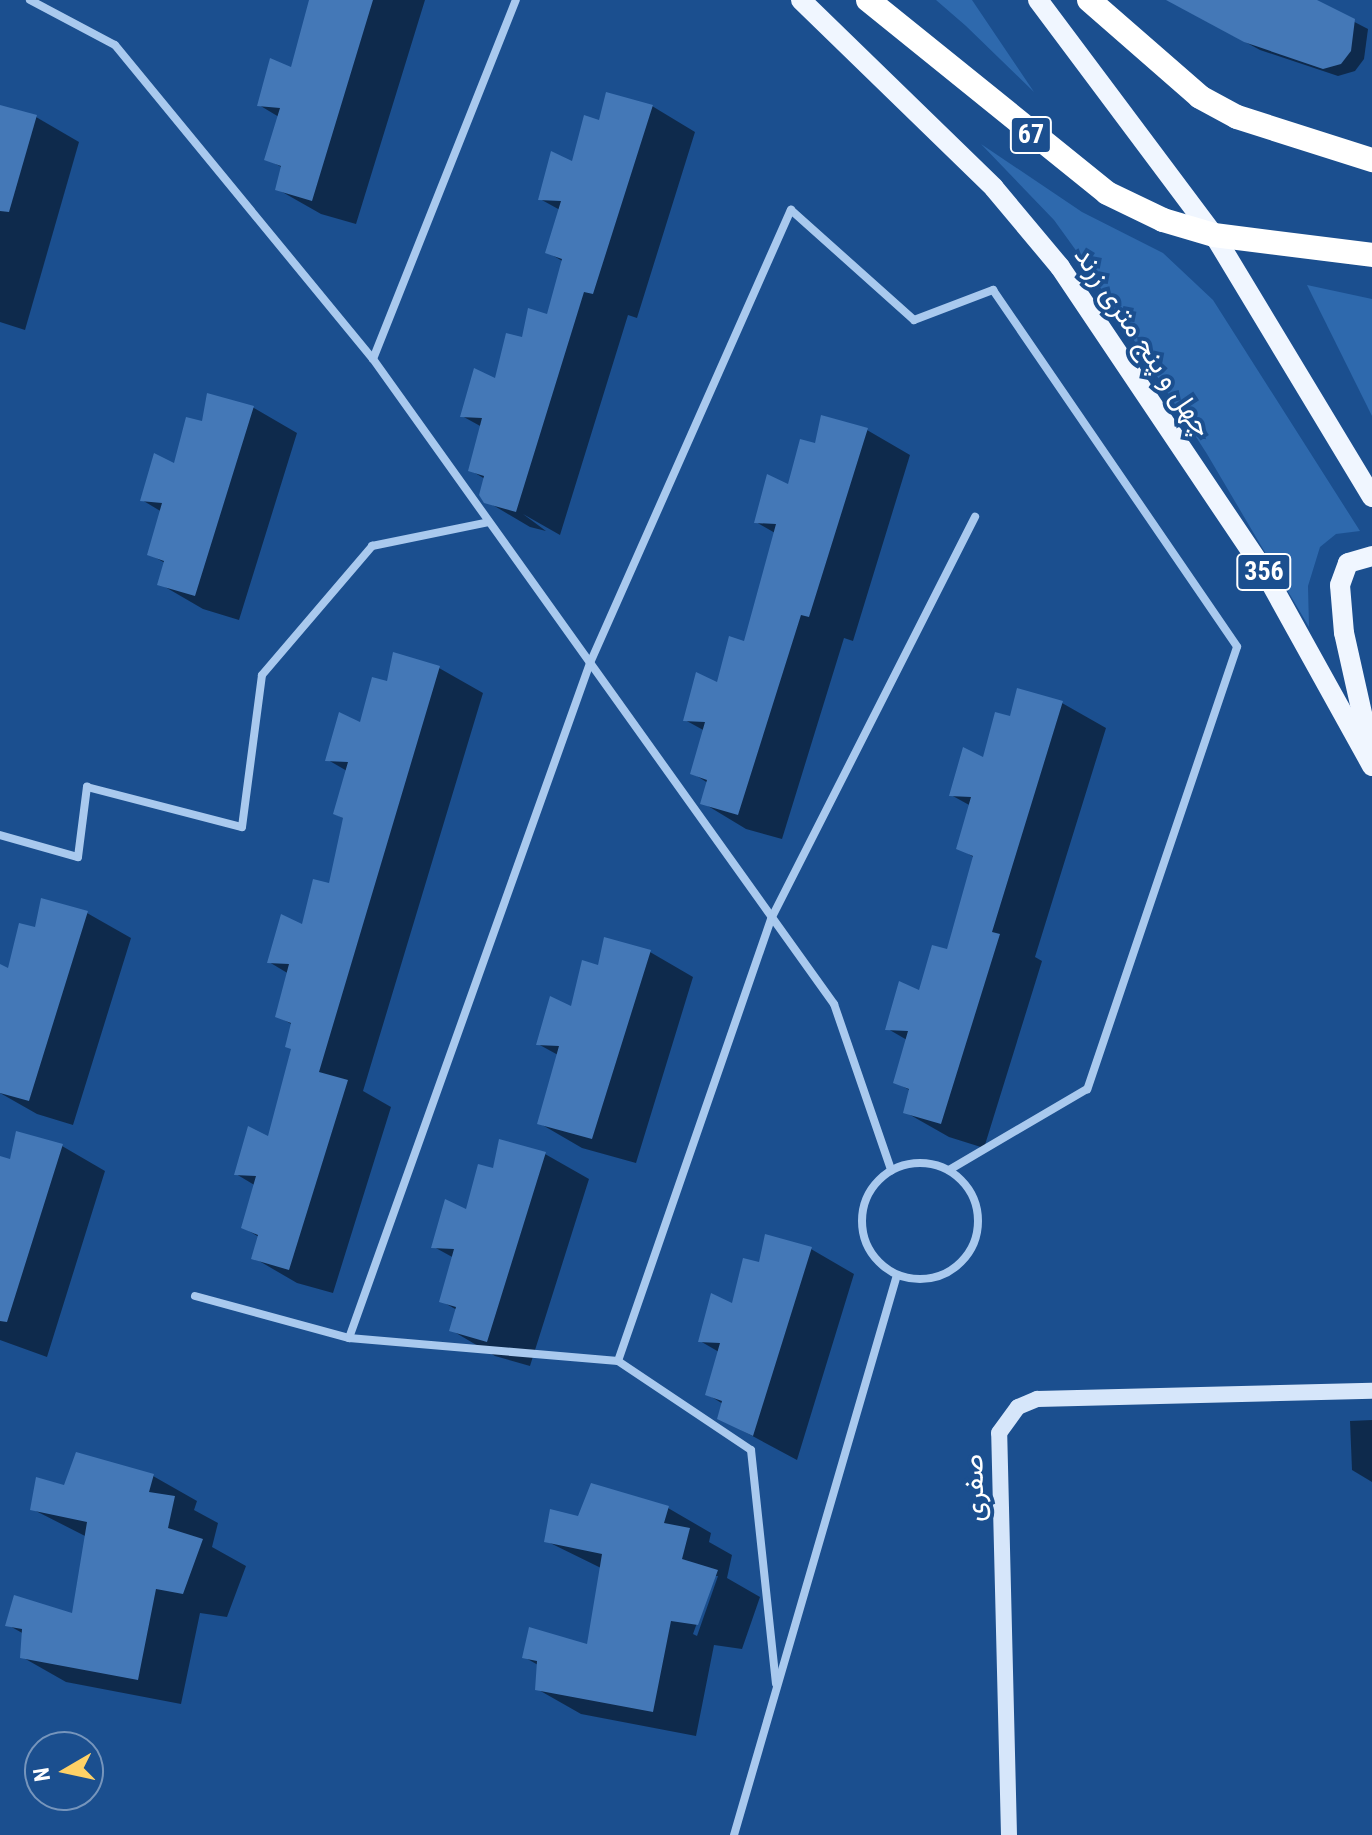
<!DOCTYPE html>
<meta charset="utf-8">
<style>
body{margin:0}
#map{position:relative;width:1372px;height:1835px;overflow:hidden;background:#1b4f8f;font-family:"Roboto Condensed",Vazirmatn,sans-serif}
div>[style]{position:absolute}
.green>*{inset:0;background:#2e69ad}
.shadow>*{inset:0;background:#0007}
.building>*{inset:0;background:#4478b7}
.street>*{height:8px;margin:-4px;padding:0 4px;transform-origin:4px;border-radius:4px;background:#a9c9ee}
.street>.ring{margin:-4px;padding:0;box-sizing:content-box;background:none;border:8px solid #a9c9ee;border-radius:50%}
.secondary>*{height:16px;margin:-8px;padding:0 8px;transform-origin:8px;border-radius:8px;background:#d6e6fa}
.primary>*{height:20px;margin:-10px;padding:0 10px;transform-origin:10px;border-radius:10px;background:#f0f6ff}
.highway>*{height:24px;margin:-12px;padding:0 12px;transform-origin:12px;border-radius:12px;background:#fff}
span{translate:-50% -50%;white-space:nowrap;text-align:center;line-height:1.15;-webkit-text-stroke:8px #1b4f8f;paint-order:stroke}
.shield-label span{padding:2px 6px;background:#1b4f8f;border:2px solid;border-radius:6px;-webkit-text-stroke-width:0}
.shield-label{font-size:26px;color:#fff;font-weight:700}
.street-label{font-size:28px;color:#fff}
.north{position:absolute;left:24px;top:1731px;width:80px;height:80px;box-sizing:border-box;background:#1b4f8f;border:2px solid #7695bc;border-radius:50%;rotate:261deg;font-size:22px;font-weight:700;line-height:32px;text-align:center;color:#fff}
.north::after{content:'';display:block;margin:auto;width:28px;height:36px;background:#ffd166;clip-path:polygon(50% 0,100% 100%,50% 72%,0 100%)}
</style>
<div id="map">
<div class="green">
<i style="clip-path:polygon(936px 0,972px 0,1034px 92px,966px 26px)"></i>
<i style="clip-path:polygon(981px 144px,1082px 212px,1163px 253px,1213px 300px,1360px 531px,1336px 534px,1320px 547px,1308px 586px,1309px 627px,1207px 454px,1080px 256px,1054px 220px)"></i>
<i style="clip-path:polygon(1307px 285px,1372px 299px,1372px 416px)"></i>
</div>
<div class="shadow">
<i style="clip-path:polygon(326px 0,425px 0,356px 224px,321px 214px,277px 189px,283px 168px,267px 159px,279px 117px,259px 105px,293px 70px)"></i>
<i style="clip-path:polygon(1168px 0,1312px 0,1368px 29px,1364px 59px,1355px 71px,1338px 76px,1260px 50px)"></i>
<i style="clip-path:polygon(652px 106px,695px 132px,637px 318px,628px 315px,560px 535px,523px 514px,546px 531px,530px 527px,486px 501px,485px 479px,470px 470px,482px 427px,462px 416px,496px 380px,523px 340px,549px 317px,564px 262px,547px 252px,560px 210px,540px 199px,573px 164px)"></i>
<i style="clip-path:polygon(0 107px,36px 117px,79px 142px,25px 330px,0 322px)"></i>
<i style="clip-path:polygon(209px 395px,254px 408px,297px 433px,239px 620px,203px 609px,160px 584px,165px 563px,149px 554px,162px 512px,142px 500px,175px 465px,203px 424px)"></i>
<i style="clip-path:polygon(867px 430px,910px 455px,853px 641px,844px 638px,782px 839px,746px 829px,703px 803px,708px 783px,692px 773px,705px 731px,685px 720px,718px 685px,745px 643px,775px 533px,756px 522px,789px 487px,816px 446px)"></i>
<i style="clip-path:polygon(439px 668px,483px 693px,363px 1091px,391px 1107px,333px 1293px,297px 1283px,254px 1258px,259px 1237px,244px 1228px,256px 1186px,236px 1174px,269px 1139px,293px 1050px,293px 1025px,277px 1016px,289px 974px,269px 962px,303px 927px,330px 886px,345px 819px,335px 814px,347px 771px,328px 760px,361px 725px,389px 684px)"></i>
<i style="clip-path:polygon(1062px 703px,1106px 728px,1035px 957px,1042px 961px,984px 1148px,949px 1137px,905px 1112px,911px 1091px,895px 1082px,907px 1040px,888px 1029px,921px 993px,948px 952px,975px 858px,959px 848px,971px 806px,951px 795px,985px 760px,1012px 719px)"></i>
<i style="clip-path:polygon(43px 901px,87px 913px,131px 938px,73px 1125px,37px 1114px,0 1093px,0 966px,9px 970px,36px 930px)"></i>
<i style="clip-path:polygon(650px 952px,693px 977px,636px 1163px,582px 1148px,539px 1123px,558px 1055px,538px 1044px,572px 1009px)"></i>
<i style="clip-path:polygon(62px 1146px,105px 1171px,47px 1357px,0 1340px,0 1158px,11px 1162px)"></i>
<i style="clip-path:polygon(545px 1154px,589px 1179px,530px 1366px,495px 1356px,451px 1330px,457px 1310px,441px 1301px,454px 1258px,434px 1247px,467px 1212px,494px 1171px)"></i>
<i style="clip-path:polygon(811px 1249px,854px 1274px,797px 1460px,719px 1418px,723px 1404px,707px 1394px,719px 1352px,700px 1341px,733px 1306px,760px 1264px)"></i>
<i style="clip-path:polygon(1372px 1420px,1372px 1482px,1352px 1470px,1350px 1421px)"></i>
<i style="clip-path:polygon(153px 1476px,197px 1501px,194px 1510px,218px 1523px,212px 1547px,246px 1566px,227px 1617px,200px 1613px,181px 1704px,66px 1682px,22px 1657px,24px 1634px,8px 1625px,74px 1616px,87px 1537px,32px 1509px,66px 1488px)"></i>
<i style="clip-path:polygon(evenodd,668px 1508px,711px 1533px,709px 1542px,732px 1555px,727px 1578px,760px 1597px,742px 1649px,714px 1645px,696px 1736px,581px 1714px,537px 1689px,538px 1665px,524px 1657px,589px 1647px,601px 1568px,546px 1541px,579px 1519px,668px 1508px,714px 1576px,718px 1576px,697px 1636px,693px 1634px,714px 1576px)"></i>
</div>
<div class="building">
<i style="clip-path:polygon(309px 0,373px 0,312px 201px,275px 190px,281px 166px,264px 160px,280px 108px,257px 106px,270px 58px,291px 67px)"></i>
<i style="clip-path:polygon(1166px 0,1317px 0,1355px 19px,1351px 51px,1341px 64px,1323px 69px,1244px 42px)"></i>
<i style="clip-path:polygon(606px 92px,653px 105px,593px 294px,584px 292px,516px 512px,484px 503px,479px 495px,484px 476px,468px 471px,482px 418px,460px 417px,474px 368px,495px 378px,506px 333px,522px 337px,528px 308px,547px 314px,562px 259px,545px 253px,561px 201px,538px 200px,551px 151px,572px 161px,584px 115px,599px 120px)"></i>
<i style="clip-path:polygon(0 105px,37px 115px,9px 212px,0 211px)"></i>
<i style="clip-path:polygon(207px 393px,254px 406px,195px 596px,157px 585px,164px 561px,147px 555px,162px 503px,140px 501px,154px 453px,174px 463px,186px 417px,202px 421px)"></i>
<i style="clip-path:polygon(821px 415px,868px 428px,809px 617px,801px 615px,738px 815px,700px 804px,707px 780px,690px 774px,705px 722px,683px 721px,696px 672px,717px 682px,729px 636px,744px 641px,776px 524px,754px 523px,767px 474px,788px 484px,800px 439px,815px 443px)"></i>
<i style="clip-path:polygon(393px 652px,440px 666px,319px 1072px,348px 1080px,289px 1270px,251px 1259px,258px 1235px,241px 1228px,256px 1176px,234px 1175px,248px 1126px,268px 1136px,291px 1049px,285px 1047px,291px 1023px,275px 1017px,289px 964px,267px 963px,281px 914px,302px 924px,313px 879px,329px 883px,343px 818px,333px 814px,348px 762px,325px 761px,339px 712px,360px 722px,372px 677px,387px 681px)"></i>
<i style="clip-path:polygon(1017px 688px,1063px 701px,992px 932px,1000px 934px,941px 1124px,903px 1113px,909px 1089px,893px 1083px,908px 1031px,885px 1030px,899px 981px,919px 990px,932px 945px,947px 949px,973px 856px,956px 849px,971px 797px,949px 796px,963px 747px,983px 757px,995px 712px,1010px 716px)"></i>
<i style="clip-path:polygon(41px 898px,88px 911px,29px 1101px,0 1093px,0 964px,8px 968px,19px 923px,35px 927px)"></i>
<i style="clip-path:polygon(604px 937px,651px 950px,592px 1139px,537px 1124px,559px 1046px,536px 1045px,550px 996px,571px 1006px,582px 960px,598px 965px)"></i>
<i style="clip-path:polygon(16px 1131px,63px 1144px,7px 1322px,0 1321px,0 1156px,10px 1159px)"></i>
<i style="clip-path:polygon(499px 1139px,546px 1152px,487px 1342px,449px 1331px,456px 1307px,439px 1302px,454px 1249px,431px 1248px,445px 1199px,466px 1209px,478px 1164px,493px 1168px)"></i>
<i style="clip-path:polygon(765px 1234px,812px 1247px,753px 1436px,717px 1419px,722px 1401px,705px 1395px,720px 1343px,698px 1342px,711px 1293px,732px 1303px,743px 1258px,759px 1262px)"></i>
<i style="clip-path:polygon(76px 1452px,154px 1474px,149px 1492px,175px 1496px,168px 1528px,203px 1539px,183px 1594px,156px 1589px,138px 1680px,20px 1658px,22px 1629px,5px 1626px,14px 1595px,72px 1613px,87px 1522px,30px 1510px,36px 1477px,64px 1485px)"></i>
<i style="clip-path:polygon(591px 1483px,669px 1506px,664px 1523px,690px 1528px,682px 1559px,718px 1570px,698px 1625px,671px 1621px,653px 1712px,535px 1690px,537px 1661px,522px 1658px,529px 1627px,587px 1644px,602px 1554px,544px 1542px,550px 1509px,578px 1516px)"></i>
</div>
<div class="street">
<i style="left:30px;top:0;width:96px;rotate:27.9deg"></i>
<i style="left:115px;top:45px;width:406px;rotate:50.6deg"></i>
<i style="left:373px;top:359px;width:793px;rotate:54.45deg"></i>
<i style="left:834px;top:1004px;width:176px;rotate:71deg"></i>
<i style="left:373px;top:359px;width:386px;rotate:-68.3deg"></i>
<i style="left:0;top:835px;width:81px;rotate:15.8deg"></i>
<i style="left:78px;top:857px;width:71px;rotate:-82.7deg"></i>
<i style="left:87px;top:787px;width:160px;rotate:14.5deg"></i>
<i style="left:242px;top:827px;width:153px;rotate:-82.5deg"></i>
<i style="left:262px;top:675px;width:170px;rotate:-49.5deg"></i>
<i style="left:372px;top:546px;width:119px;rotate:-11.6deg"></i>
<i class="ring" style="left:862px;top:1163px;width:108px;height:108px"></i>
<i style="left:195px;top:1296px;width:160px;rotate:15.3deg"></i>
<i style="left:349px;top:1338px;width:270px;rotate:4.9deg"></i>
<i style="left:618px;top:1361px;width:160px;rotate:33.8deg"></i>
<i style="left:751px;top:1450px;width:235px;rotate:83.9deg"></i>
<i style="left:349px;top:1338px;width:717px;rotate:-70.35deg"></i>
<i style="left:590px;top:663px;width:496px;rotate:-66.1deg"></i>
<i style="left:791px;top:210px;width:165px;rotate:41.8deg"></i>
<i style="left:914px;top:320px;width:85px;rotate:-20.8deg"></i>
<i style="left:993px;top:290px;width:432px;rotate:55.6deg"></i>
<i style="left:1237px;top:647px;width:467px;rotate:108.7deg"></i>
<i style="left:1087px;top:1089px;width:160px;rotate:149.6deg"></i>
<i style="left:618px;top:1361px;width:470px;rotate:-70.9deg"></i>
<i style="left:772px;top:917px;width:449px;rotate:-63.1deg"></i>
<i style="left:734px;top:1835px;width:583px;rotate:-73.77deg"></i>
</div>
<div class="secondary">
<i style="left:1009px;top:1835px;width:402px;rotate:-91.4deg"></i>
<i style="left:999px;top:1433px;width:32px;rotate:-54deg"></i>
<i style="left:1018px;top:1407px;width:21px;rotate:-23deg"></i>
<i style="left:1037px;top:1399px;width:335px;rotate:-1.4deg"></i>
</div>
<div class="primary">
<i style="left:801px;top:0;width:269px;rotate:44.2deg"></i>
<i style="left:994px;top:188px;width:103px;rotate:50.1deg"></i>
<i style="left:1060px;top:267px;width:366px;rotate:56.1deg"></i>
<i style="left:1264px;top:571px;width:223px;rotate:61deg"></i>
<i style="left:1038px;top:0;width:294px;rotate:53.2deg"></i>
<i style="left:1214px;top:235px;width:306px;rotate:58.9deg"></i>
<i style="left:1370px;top:749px;width:119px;rotate:-102.6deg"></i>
<i style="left:1344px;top:633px;width:48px;rotate:-94.8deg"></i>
<i style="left:1340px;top:585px;width:23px;rotate:-70deg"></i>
<i style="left:1348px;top:563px;width:25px;rotate:-16deg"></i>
</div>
<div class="highway">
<i style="left:868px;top:0;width:307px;rotate:38.9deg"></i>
<i style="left:1107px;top:193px;width:62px;rotate:25.7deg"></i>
<i style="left:1163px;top:220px;width:53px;rotate:16.4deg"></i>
<i style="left:1214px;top:235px;width:159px;rotate:7.2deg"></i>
<i style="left:1089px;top:0;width:147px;rotate:41.1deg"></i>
<i style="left:1200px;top:97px;width:42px;rotate:28.4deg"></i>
<i style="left:1237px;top:117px;width:142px;rotate:17.7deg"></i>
</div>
<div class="shield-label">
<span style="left:1031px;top:135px">67</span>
<span style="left:1264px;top:572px">356</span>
</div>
<div class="street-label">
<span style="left:1143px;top:342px;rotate:56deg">چهل و پنج متری زرند</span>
<span style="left:974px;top:1488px;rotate:-91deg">صفری</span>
</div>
<div class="north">N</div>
</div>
